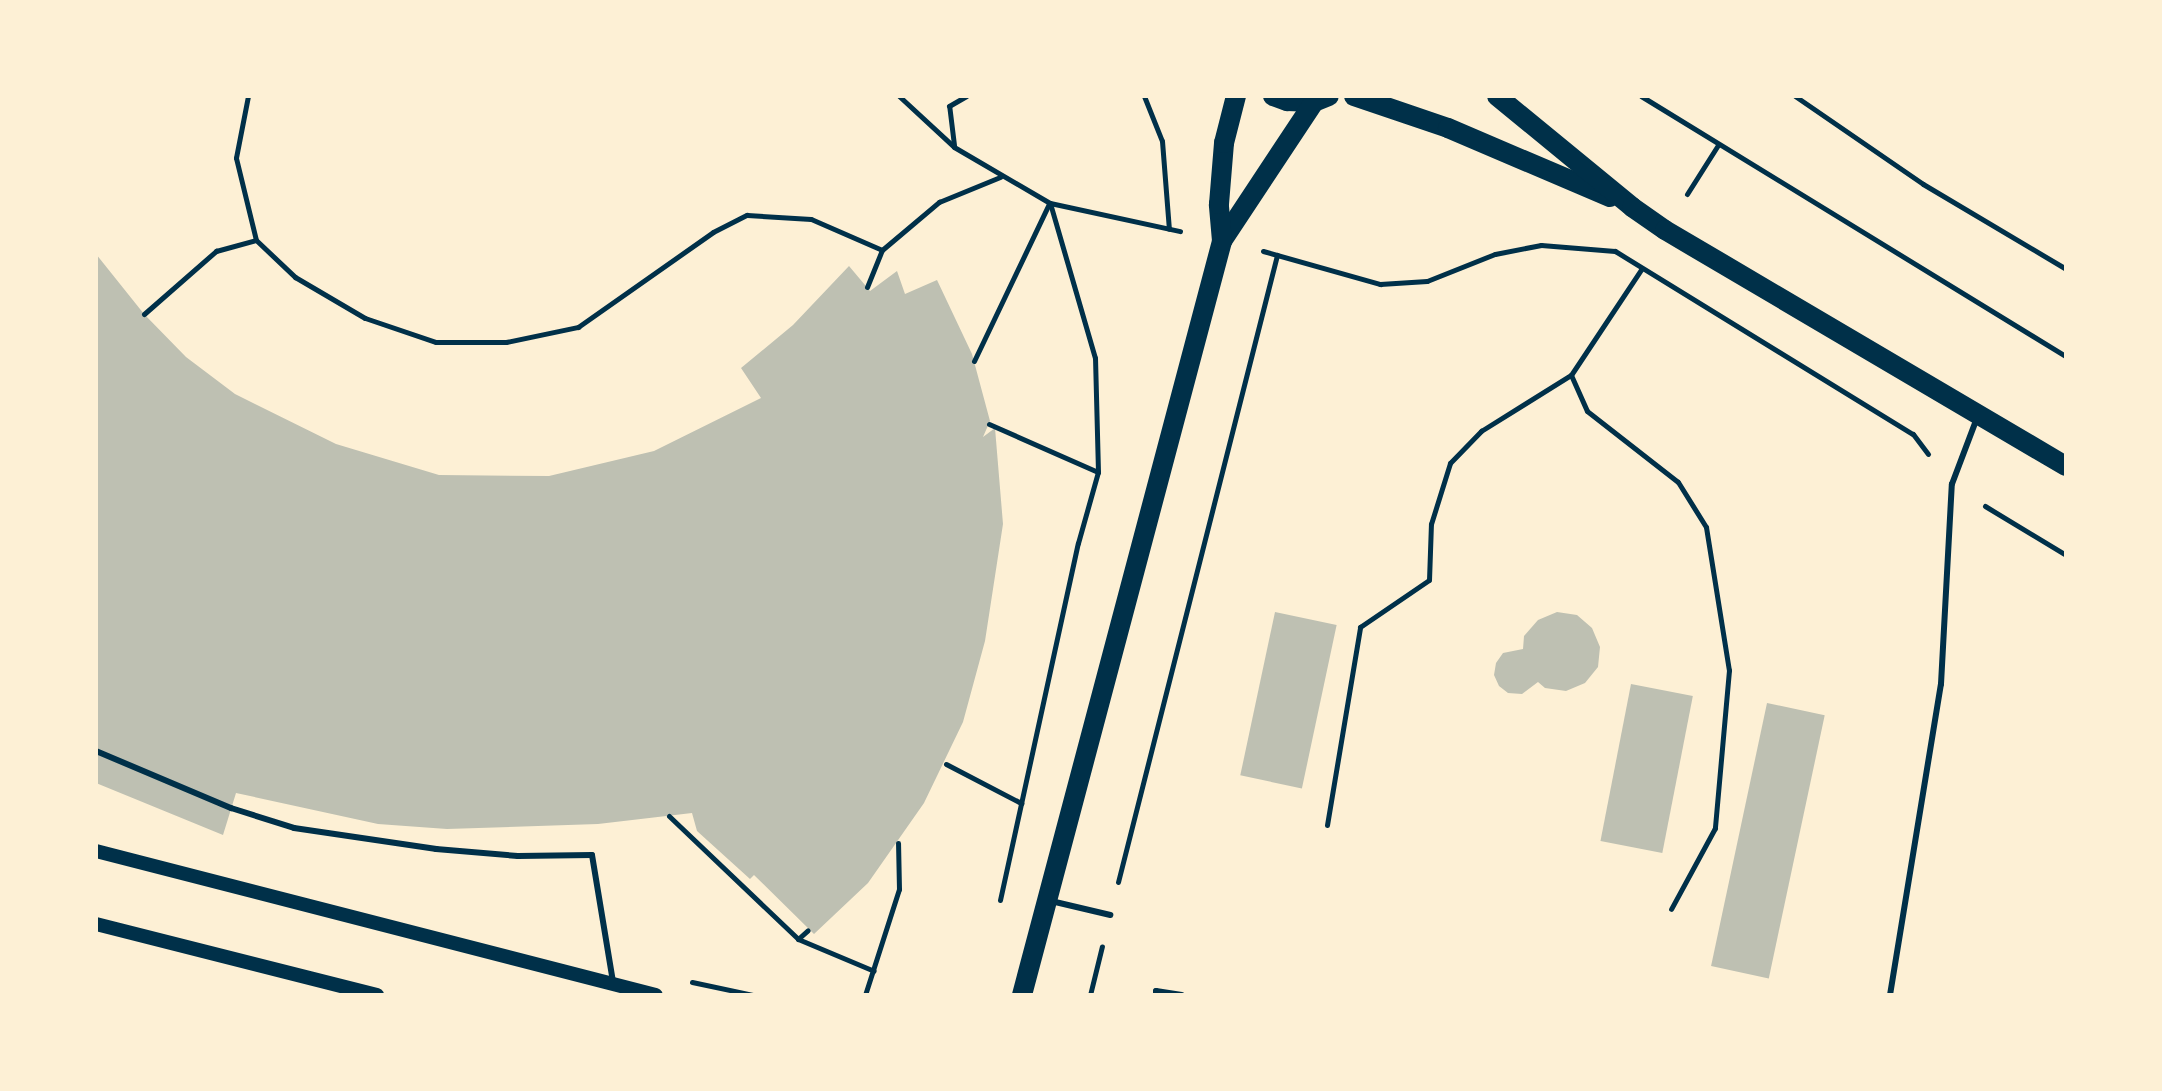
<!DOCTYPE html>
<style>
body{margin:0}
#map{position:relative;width:2162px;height:1091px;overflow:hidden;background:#fdf0d5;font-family:"PT Sans",sans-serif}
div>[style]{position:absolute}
.building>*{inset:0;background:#bec0b2;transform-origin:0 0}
.path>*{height:5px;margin:-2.5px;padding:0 2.5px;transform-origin:2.5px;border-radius:2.5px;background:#003049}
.service>*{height:6px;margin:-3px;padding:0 3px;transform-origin:3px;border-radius:3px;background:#003049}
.tertiary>*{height:14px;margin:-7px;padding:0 7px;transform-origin:7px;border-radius:7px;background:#003049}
.primary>*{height:20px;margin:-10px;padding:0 10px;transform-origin:10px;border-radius:10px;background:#003049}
span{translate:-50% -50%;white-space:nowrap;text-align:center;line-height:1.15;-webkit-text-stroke:7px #fdf0d5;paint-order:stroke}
.frame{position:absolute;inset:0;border:98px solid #fdf0d5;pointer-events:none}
</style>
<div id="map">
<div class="building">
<i style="clip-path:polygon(96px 254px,144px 314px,186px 357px,235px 394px,336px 444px,439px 475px,549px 476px,654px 451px,761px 398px,741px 368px,793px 325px,849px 266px,870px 291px,897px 271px,905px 294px,937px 280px,972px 354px,990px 421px,983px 437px,995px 428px,1003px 524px,985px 641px,963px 722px,924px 803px,868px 883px,814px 934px,754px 875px,750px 879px,697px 831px,692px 813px,598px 824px,447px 829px,378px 824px,236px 793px,223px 835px,96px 783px)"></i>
<i style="left:1275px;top:612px;width:63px;height:167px;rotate:12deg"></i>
<i style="clip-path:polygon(1557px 612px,1577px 615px,1592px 628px,1600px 647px,1598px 667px,1585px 683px,1566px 691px,1545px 688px,1538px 682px,1522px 694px,1508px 693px,1499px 686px,1494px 675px,1496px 663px,1503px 653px,1523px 649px,1524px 636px,1538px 620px)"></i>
<i style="left:1631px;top:684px;width:63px;height:160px;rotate:11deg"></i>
<i style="left:1767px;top:703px;width:59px;height:269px;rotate:12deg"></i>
</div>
<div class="path">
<i style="left:248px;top:96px;width:63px;rotate:101deg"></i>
<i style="left:236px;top:158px;width:84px;rotate:76.3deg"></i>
<i style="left:256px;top:240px;width:54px;rotate:43.5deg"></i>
<i style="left:295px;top:277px;width:81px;rotate:30.4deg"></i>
<i style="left:365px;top:318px;width:75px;rotate:18.7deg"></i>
<i style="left:436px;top:342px;width:70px"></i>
<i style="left:506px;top:342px;width:74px;rotate:-11.8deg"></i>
<i style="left:578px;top:327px;width:165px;rotate:-35.1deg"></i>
<i style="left:713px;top:232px;width:38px;rotate:-27deg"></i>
<i style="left:747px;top:215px;width:64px;rotate:3.6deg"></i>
<i style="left:811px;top:219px;width:77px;rotate:23.6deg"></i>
<i style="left:899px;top:96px;width:75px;rotate:42.8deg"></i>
<i style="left:954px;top:147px;width:111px;rotate:30.3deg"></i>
<i style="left:1050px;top:203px;width:133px;rotate:12.2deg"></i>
<i style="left:1144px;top:96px;width:48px;rotate:68.2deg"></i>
<i style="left:1162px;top:141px;width:88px;rotate:85.5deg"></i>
<i style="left:1641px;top:96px;width:498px;rotate:31.5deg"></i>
<i style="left:1795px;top:96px;width:155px;rotate:34.5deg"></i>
<i style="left:1923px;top:184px;width:166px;rotate:30.7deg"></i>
<i style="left:954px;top:145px;width:39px;rotate:-97deg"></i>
<i style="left:949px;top:106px;width:20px;rotate:-30deg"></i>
<i style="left:1687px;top:194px;width:58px;rotate:-57.7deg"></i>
<i style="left:1263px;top:251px;width:122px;rotate:15.8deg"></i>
<i style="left:1380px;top:284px;width:47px;rotate:-3.7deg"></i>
<i style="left:1427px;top:281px;width:73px;rotate:-21.7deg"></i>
<i style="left:1495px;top:254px;width:47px;rotate:-11.1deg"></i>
<i style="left:1541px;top:245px;width:74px;rotate:4.6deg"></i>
<i style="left:1615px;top:251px;width:350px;rotate:31.6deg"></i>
<i style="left:1913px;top:434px;width:25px;rotate:53deg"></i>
<i style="left:867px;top:287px;width:40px;rotate:-68deg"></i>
<i style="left:882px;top:250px;width:75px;rotate:-40.1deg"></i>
<i style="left:939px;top:202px;width:66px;rotate:-22.3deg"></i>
<i style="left:144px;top:314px;width:96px;rotate:-41.2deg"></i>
<i style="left:216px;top:251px;width:41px;rotate:-15.4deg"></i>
<i style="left:974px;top:361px;width:174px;rotate:-64.5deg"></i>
<i style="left:1571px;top:375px;width:39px;rotate:66deg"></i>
<i style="left:1587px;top:411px;width:115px;rotate:38deg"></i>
<i style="left:1678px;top:482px;width:53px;rotate:58.1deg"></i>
<i style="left:1706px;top:527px;width:145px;rotate:80.9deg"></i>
<i style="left:1729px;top:670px;width:159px;rotate:95.1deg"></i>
<i style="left:1715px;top:828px;width:92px;rotate:118.5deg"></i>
<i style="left:989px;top:424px;width:119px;rotate:23.8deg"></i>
<i style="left:1985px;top:506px;width:95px;rotate:31.2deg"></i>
<i style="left:946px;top:764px;width:85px;rotate:27.5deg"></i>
<i style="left:669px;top:816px;width:178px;rotate:43.6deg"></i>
<i style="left:798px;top:939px;width:82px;rotate:22.8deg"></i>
<i style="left:1327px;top:825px;width:201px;rotate:-80.5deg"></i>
<i style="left:1360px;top:627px;width:83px;rotate:-34.3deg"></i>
<i style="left:1429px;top:580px;width:56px;rotate:-88deg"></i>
<i style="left:1431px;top:524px;width:64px;rotate:-72.7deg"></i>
<i style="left:1450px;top:463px;width:45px;rotate:-45.9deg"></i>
<i style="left:1481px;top:431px;width:106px;rotate:-31.9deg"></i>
<i style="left:1571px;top:375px;width:128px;rotate:-56.4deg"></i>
<i style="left:1118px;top:882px;width:647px;rotate:-75.77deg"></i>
<i style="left:1000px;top:900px;width:365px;rotate:-77.7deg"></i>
<i style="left:1078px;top:543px;width:74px;rotate:-74.3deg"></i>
<i style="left:1098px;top:472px;width:114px;rotate:-91.5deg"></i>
<i style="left:1095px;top:358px;width:161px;rotate:-106.2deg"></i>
<i style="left:798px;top:939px;width:13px;rotate:-42deg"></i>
<i style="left:692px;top:982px;width:62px;rotate:12deg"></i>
<i style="left:865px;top:995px;width:111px;rotate:-72.2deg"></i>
<i style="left:899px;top:889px;width:46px;rotate:-91.2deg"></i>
<i style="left:1090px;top:995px;width:50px;rotate:-76.2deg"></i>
</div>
<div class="service">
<i style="left:96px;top:751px;width:147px;rotate:22.9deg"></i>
<i style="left:231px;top:808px;width:66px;rotate:17.6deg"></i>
<i style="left:294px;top:828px;width:144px;rotate:8.4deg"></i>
<i style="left:436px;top:849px;width:82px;rotate:4.9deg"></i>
<i style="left:518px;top:856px;width:74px;rotate:-0.8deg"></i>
<i style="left:592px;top:855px;width:129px;rotate:80.6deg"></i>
<i style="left:1051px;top:901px;width:61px;rotate:13.3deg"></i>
<i style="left:1156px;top:995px;width:4px;rotate:-90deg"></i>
<i style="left:1156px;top:991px;width:26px;rotate:9deg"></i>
<i style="left:1890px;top:995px;width:315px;rotate:-80.7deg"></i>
<i style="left:1941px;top:684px;width:200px;rotate:-86.9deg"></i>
<i style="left:1952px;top:484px;width:71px;rotate:-69.3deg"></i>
</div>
<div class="tertiary">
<i style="left:96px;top:851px;width:578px;rotate:14.42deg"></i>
<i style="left:96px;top:924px;width:290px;rotate:14.2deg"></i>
</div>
<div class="primary">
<i style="left:1273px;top:96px;width:15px;rotate:20deg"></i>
<i style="left:1287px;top:101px;width:27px;rotate:2deg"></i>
<i style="left:1314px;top:102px;width:16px;rotate:-22deg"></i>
<i style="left:1354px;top:96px;width:99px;rotate:18.8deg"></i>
<i style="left:1448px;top:128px;width:176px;rotate:23.1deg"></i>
<i style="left:1497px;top:96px;width:175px;rotate:39.4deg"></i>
<i style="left:1632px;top:207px;width:40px;rotate:34.9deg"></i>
<i style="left:1665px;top:230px;width:465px;rotate:30.5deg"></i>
<i style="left:1222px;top:241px;width:167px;rotate:-56.5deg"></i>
<i style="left:1022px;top:995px;width:780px;rotate:-75.14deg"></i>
<i style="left:1222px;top:241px;width:37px;rotate:-95deg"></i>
<i style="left:1219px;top:204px;width:61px;rotate:-85.3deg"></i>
<i style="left:1224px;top:143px;width:49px;rotate:-75.7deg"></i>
</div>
<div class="frame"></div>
</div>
